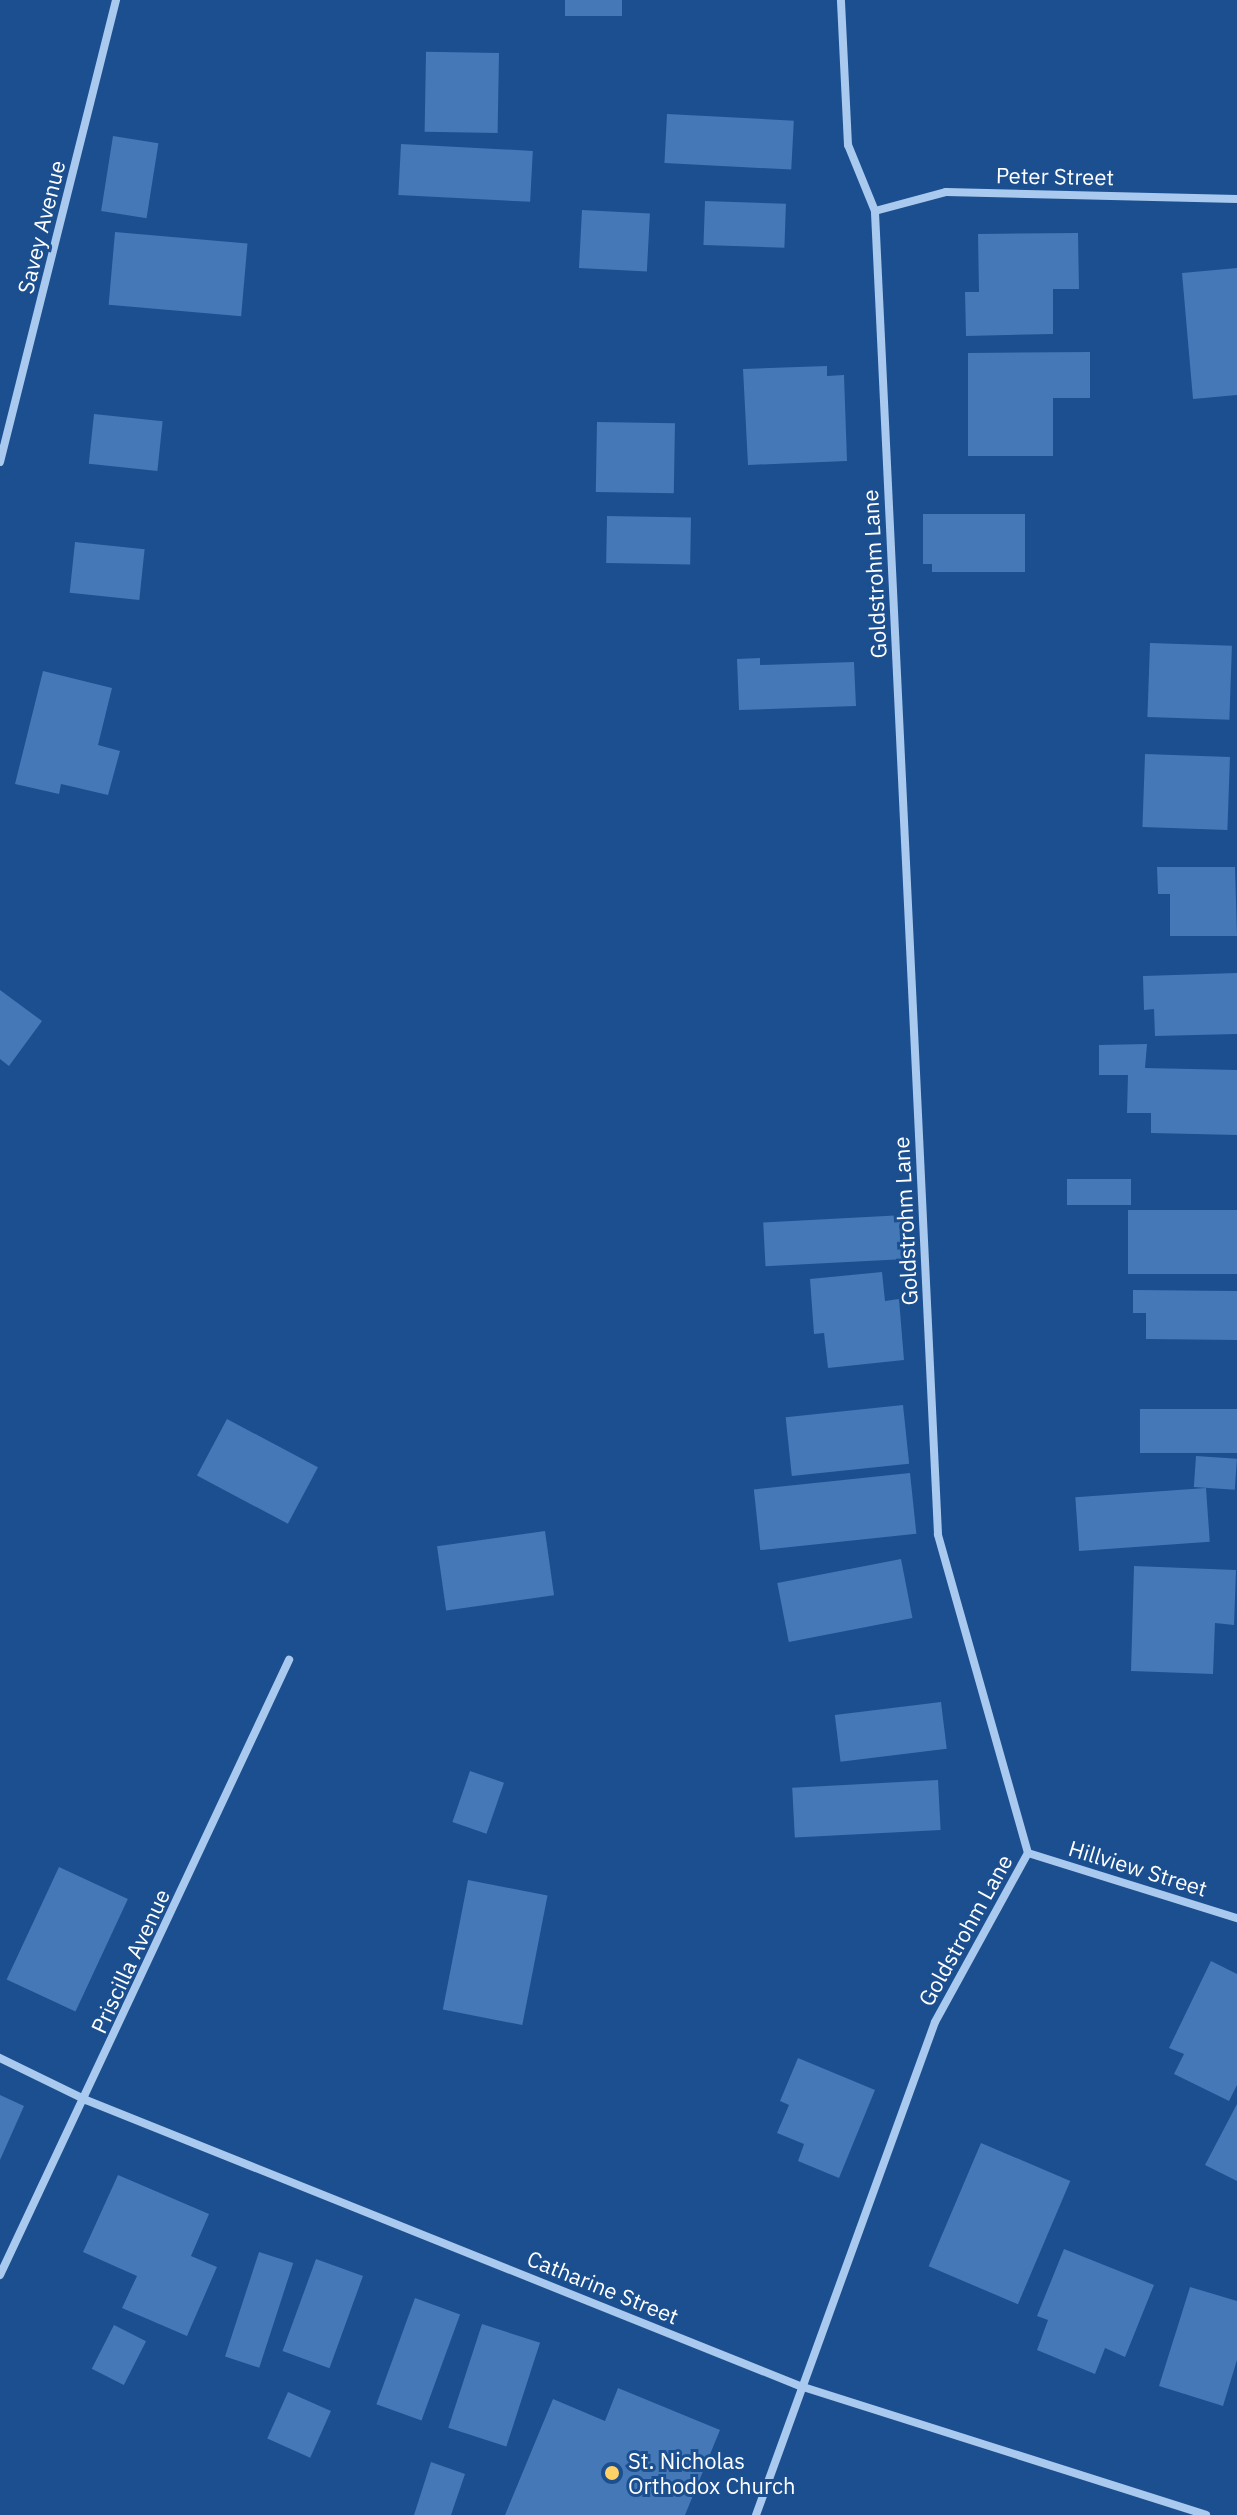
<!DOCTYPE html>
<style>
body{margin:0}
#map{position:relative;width:1237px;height:2515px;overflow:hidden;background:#1b4f8f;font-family:"IBM Plex Sans",sans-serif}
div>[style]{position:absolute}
.building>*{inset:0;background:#4478b7;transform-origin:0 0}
.street>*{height:8px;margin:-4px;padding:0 4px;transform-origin:4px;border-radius:4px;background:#a9c9ee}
.dots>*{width:22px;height:22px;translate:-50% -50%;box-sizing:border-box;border:4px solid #1b4f8f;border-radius:50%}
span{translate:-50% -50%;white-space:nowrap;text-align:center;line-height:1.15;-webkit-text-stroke:6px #1b4f8f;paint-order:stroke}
.street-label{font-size:22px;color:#fff}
.poi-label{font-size:22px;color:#fff}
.left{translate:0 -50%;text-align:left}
</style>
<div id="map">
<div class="building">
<i style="left:565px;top:0;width:57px;height:16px"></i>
<i style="left:499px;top:53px;width:80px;height:73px;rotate:91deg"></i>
<i style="left:667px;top:114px;width:127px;height:49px;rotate:3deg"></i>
<i style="left:113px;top:136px;width:46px;height:76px;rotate:9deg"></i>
<i style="left:401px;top:144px;width:132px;height:51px;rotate:3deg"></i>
<i style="left:705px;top:201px;width:81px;height:44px;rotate:2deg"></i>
<i style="left:582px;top:210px;width:68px;height:58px;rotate:3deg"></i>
<i style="left:115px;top:232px;width:133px;height:73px;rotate:5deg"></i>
<i style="clip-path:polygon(1078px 233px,1079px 289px,1053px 289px,1053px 334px,966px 336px,965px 292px,979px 292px,978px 234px)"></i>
<i style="clip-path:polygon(1237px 268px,1237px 395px,1193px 399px,1182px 273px)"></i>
<i style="clip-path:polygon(1090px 352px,1090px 398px,1053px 398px,1053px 456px,968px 456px,968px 353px)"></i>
<i style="clip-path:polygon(827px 366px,827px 376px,844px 375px,847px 461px,748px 465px,743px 369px)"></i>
<i style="left:94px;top:414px;width:69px;height:50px;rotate:6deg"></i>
<i style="left:597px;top:422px;width:78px;height:70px;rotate:1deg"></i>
<i style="clip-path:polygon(923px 514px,1025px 514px,1025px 572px,932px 572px,932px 564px,923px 564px)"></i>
<i style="left:607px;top:516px;width:84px;height:47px;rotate:1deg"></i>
<i style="left:75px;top:542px;width:70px;height:51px;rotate:6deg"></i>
<i style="left:1150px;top:643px;width:82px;height:74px;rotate:2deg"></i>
<i style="clip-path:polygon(760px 658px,760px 665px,854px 662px,856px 706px,739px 710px,737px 659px)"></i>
<i style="clip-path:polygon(43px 671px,112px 688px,98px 745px,120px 751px,108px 795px,61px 784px,59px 794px,15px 784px)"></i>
<i style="left:1145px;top:754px;width:85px;height:73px;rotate:2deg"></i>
<i style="clip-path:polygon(1157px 867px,1235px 867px,1237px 936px,1170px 936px,1170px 894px,1158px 894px)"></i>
<i style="clip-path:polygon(1237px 973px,1237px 1034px,1155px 1036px,1154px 1009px,1144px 1010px,1143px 976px)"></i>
<i style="clip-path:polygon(0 990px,42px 1021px,9px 1066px,0 1059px)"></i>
<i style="clip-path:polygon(1147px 1044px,1145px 1068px,1237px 1070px,1237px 1135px,1151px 1133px,1151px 1113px,1127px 1113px,1128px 1075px,1099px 1075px,1099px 1045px)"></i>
<i style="left:1067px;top:1179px;width:64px;height:26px"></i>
<i style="left:1237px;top:1210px;width:64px;height:109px;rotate:90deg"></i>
<i style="left:904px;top:1215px;width:44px;height:141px;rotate:87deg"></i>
<i style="clip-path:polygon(882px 1272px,885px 1301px,899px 1299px,904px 1360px,828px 1368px,824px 1333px,814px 1334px,810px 1279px)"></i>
<i style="clip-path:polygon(1133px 1290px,1237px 1291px,1237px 1340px,1146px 1339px,1146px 1313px,1133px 1313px)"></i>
<i style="left:903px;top:1405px;width:59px;height:118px;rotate:84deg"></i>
<i style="left:1237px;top:1409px;width:44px;height:97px;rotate:90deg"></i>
<i style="left:227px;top:1419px;width:103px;height:64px;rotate:28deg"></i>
<i style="left:1196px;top:1456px;width:41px;height:31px;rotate:4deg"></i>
<i style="left:910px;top:1473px;width:61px;height:157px;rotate:84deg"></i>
<i style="left:1206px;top:1488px;width:54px;height:131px;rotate:86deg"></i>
<i style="left:545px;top:1531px;width:65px;height:109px;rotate:82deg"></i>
<i style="left:901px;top:1559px;width:60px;height:126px;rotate:79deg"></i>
<i style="clip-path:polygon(1134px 1566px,1236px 1570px,1234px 1625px,1215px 1623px,1213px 1674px,1131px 1671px)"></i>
<i style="left:941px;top:1702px;width:47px;height:107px;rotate:83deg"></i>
<i style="left:470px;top:1771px;width:36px;height:54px;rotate:19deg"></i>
<i style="left:938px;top:1780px;width:50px;height:146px;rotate:87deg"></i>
<i style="left:59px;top:1867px;width:76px;height:124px;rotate:25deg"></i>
<i style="left:468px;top:1880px;width:81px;height:132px;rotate:11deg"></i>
<i style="clip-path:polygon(1211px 1961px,1237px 1974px,1237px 2085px,1229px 2101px,1174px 2074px,1184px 2054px,1169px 2048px)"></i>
<i style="clip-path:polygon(798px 2058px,875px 2090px,839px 2178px,798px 2161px,804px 2144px,777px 2133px,789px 2105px,780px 2101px)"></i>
<i style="clip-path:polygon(0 2095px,24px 2106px,0 2160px)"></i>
<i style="clip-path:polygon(1237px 2104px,1237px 2181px,1205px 2165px)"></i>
<i style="left:981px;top:2143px;width:97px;height:134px;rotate:23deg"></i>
<i style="clip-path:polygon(118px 2175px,209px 2214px,191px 2256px,217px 2267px,187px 2336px,122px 2308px,137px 2276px,83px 2252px)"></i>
<i style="clip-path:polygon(1064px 2249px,1154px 2285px,1125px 2357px,1105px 2348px,1095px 2374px,1037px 2350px,1048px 2320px,1037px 2316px)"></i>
<i style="left:259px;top:2252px;width:36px;height:110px;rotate:18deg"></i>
<i style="left:316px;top:2259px;width:50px;height:98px;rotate:20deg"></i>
<i style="clip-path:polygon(1190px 2287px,1237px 2301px,1237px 2360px,1223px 2406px,1159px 2386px)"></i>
<i style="left:415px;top:2298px;width:48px;height:113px;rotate:20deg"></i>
<i style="left:482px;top:2324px;width:61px;height:109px;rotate:18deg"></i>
<i style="left:114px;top:2325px;width:36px;height:49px;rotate:27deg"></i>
<i style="clip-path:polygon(618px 2388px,720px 2430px,685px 2515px,505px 2515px,553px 2399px,605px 2421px)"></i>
<i style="left:288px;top:2392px;width:47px;height:51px;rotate:24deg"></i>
<i style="clip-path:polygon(431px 2462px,465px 2474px,451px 2515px,414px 2515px)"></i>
</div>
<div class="street">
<i style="left:875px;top:211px;width:73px;rotate:-15deg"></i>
<i style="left:946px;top:192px;width:291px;rotate:1.4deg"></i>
<i style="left:0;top:462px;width:476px;rotate:-75.9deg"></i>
<i style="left:1028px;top:1853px;width:219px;rotate:17.3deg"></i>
<i style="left:0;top:2058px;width:96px;rotate:26deg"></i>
<i style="left:86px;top:2100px;width:769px;rotate:21.83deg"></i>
<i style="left:800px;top:2386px;width:426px;rotate:17.6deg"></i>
<i style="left:0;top:2275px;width:680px;rotate:-64.83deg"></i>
<i style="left:756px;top:2515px;width:524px;rotate:-70.04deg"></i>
<i style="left:935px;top:2022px;width:193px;rotate:-61.2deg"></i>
<i style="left:1028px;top:1853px;width:331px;rotate:-105.8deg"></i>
<i style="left:938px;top:1534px;width:1324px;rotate:-92.73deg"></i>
<i style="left:875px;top:211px;width:71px;rotate:-112.2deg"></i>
<i style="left:848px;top:145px;width:145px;rotate:-92.8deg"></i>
</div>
<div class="dots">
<i style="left:612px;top:2473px;background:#ffd166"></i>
</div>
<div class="street-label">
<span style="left:1055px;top:176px;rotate:1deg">Peter Street</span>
<span style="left:41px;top:227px;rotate:-76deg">Savey Avenue</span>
<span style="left:874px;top:574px;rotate:-93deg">Goldstrohm Lane</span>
<span style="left:905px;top:1221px;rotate:-93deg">Goldstrohm Lane</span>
<span style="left:1138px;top:1868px;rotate:17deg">Hillview Street</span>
<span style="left:965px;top:1930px;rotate:-61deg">Goldstrohm Lane</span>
<span style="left:130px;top:1961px;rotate:-65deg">Priscilla Avenue</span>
<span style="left:603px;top:2287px;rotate:22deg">Catharine Street</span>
</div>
<div class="poi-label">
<span class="left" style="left:628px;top:2473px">St. Nicholas<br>Orthodox Church</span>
</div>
</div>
